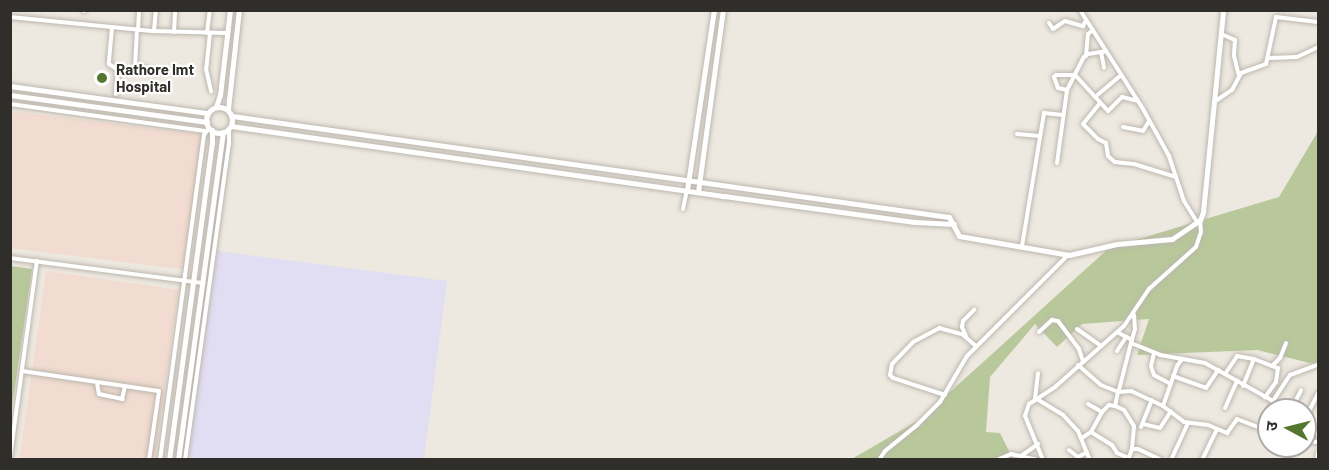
<!DOCTYPE html>
<meta charset="utf-8">
<style>
body{margin:0}
#map{position:relative;width:1329px;height:470px;overflow:hidden;background:#eee9e0;font-family:Barlow,"Noto Sans Devanagari",sans-serif}
div>[style]{position:absolute}
.commercial>*{inset:0;background:#f2dbd0;transform-origin:0 0}
.industrial>*{inset:0;background:#e1ddf3}
.green>*{inset:0;background:#b8c89a}
.roads{filter:drop-shadow(0 0 2px #bcb7ae) drop-shadow(0 0 2px #bcb7ae)}
.minor>*{height:4px;margin:-2px;padding:0 2px;transform-origin:2px;border-radius:2px;background:#fff}
.tertiary>*{height:5px;margin:-2.5px;padding:0 2.5px;transform-origin:2.5px;border-radius:2.5px;background:#fff}
.tertiary>.ring{margin:-2.5px;padding:0;box-sizing:content-box;background:none;border:5px solid #fff;border-radius:50%}
.dots>*{width:16px;height:16px;translate:-50% -50%;box-sizing:border-box;border:3px solid #fff;border-radius:50%}
span{translate:-50% -50%;white-space:nowrap;text-align:center;line-height:1.15;-webkit-text-stroke:4.5px #fff;paint-order:stroke}
.poi-label{font-size:15px;color:#2f2e2a;font-weight:700}
.left{translate:0 -50%;text-align:left}
.frame{position:absolute;inset:0;border:12px solid #2f2e2a;pointer-events:none}
.north{position:absolute;left:1257px;top:398px;width:60px;height:60px;box-sizing:border-box;background:#fff;border:2px solid #acabaa;border-radius:50%;rotate:277deg;font-size:16px;font-weight:700;line-height:24px;text-align:center;color:#2f2e2a}
.north::after{content:'';display:block;margin:auto;width:21px;height:27px;background:#55762e;clip-path:polygon(50% 0,100% 100%,50% 72%,0 100%)}
</style>
<div id="map">
<div class="commercial">
<i style="left:10px;top:111px;width:193px;height:136px;rotate:7deg"></i>
<i style="left:46px;top:271px;width:134px;height:191px;rotate:8deg"></i>
</div>
<div class="industrial">
<i style="clip-path:polygon(217px 251px,447px 281px,424px 459px,188px 459px)"></i>
</div>
<div class="green">
<i style="clip-path:polygon(1318px 131px,1318px 365px,1257px 350px,1137px 355px,1149px 319px,1082px 324px,1057px 347px,1035px 324px,990px 377px,986px 432px,1000px 433px,1013px 459px,850px 460px,919px 420px,1109px 248px,1279px 197px)"></i>
<i style="clip-path:polygon(11px 266px,32px 269px,12px 407px,10px 407px)"></i>
</div>
<div class="roads">
<div class="minor">
<i style="left:1080px;top:10px;width:117px;rotate:57.5deg"></i>
<i style="left:1143px;top:109px;width:54px;rotate:61deg"></i>
<i style="left:1169px;top:156px;width:47px;rotate:71.6deg"></i>
<i style="left:1184px;top:201px;width:25px;rotate:58deg"></i>
<i style="left:84px;top:11px;width:1px;rotate:-45deg"></i>
<i style="left:10px;top:17px;width:145px;rotate:5.6deg"></i>
<i style="left:154px;top:31px;width:73px;rotate:1.6deg"></i>
<i style="left:1049px;top:23px;width:7px;rotate:56deg"></i>
<i style="left:1053px;top:29px;width:14px;rotate:-34deg"></i>
<i style="left:1065px;top:21px;width:19px;rotate:16deg"></i>
<i style="left:1083px;top:26px;width:7px;rotate:-63deg"></i>
<i style="left:112px;top:27px;width:37px;rotate:95deg"></i>
<i style="left:109px;top:64px;width:11px;rotate:34deg"></i>
<i style="left:118px;top:70px;width:24px;rotate:95deg"></i>
<i style="left:137px;top:29px;width:37px;rotate:93deg"></i>
<i style="left:135px;top:66px;width:22px;rotate:16deg"></i>
<i style="left:138px;top:30px;width:20px;rotate:-87deg"></i>
<i style="left:154px;top:31px;width:21px;rotate:-85deg"></i>
<i style="left:174px;top:32px;width:22px;rotate:-87deg"></i>
<i style="left:207px;top:33px;width:23px;rotate:-83deg"></i>
<i style="left:210px;top:33px;width:36px;rotate:96deg"></i>
<i style="left:206px;top:69px;width:23px;rotate:77deg"></i>
<i style="left:1221px;top:34px;width:15px;rotate:23deg"></i>
<i style="left:1235px;top:40px;width:16px;rotate:94deg"></i>
<i style="left:1234px;top:56px;width:21px;rotate:76deg"></i>
<i style="left:1101px;top:52px;width:16px;rotate:79deg"></i>
<i style="left:1086px;top:56px;width:22px;rotate:-85deg"></i>
<i style="left:1088px;top:34px;width:6px;rotate:-39deg"></i>
<i style="left:1269px;top:58px;width:28px;rotate:-2deg"></i>
<i style="left:1297px;top:57px;width:23px;rotate:-25deg"></i>
<i style="left:1076px;top:76px;width:47px;rotate:47.6deg"></i>
<i style="left:1108px;top:111px;width:20px;rotate:-45deg"></i>
<i style="left:1122px;top:97px;width:16px;rotate:14deg"></i>
<i style="left:1067px;top:90px;width:9px;rotate:-167deg"></i>
<i style="left:1058px;top:88px;width:12px;rotate:-110deg"></i>
<i style="left:1054px;top:77px;width:3px;rotate:-45deg"></i>
<i style="left:1056px;top:75px;width:19px"></i>
<i style="left:1095px;top:97px;width:34px;rotate:-40deg"></i>
<i style="left:1214px;top:102px;width:22px;rotate:-34deg"></i>
<i style="left:1232px;top:90px;width:19px;rotate:-62deg"></i>
<i style="left:1241px;top:73px;width:27px;rotate:-20deg"></i>
<i style="left:1266px;top:64px;width:48px;rotate:-78deg"></i>
<i style="left:1276px;top:17px;width:42px;rotate:6.8deg"></i>
<i style="left:1100px;top:103px;width:27px;rotate:129deg"></i>
<i style="left:1083px;top:124px;width:21px;rotate:45deg"></i>
<i style="left:1098px;top:139px;width:9px;rotate:27deg"></i>
<i style="left:1106px;top:143px;width:13px;rotate:81deg"></i>
<i style="left:1108px;top:156px;width:9px;rotate:41deg"></i>
<i style="left:1115px;top:162px;width:19px;rotate:6deg"></i>
<i style="left:1134px;top:164px;width:44px;rotate:17.2deg"></i>
<i style="left:10px;top:104px;width:197px;rotate:7.9deg"></i>
<i style="left:1123px;top:127px;width:20px;rotate:11deg"></i>
<i style="left:1143px;top:131px;width:12px;rotate:-59deg"></i>
<i style="left:1017px;top:134px;width:23px;rotate:5deg"></i>
<i style="left:1057px;top:163px;width:74px;rotate:-82.2deg"></i>
<i style="left:1067px;top:90px;width:37px;rotate:-63deg"></i>
<i style="left:1084px;top:57px;width:5px;rotate:-37deg"></i>
<i style="left:1088px;top:54px;width:18px;rotate:-9deg"></i>
<i style="left:683px;top:209px;width:19px;rotate:-78deg"></i>
<i style="left:1022px;top:246px;width:135px;rotate:-80.6deg"></i>
<i style="left:1044px;top:113px;width:19px;rotate:6deg"></i>
<i style="left:10px;top:258px;width:195px;rotate:7.4deg"></i>
<i style="left:1134px;top:315px;width:14px;rotate:86deg"></i>
<i style="left:1135px;top:329px;width:15px;rotate:106deg"></i>
<i style="left:1131px;top:343px;width:31px;rotate:22deg"></i>
<i style="left:1160px;top:355px;width:46px;rotate:10.1deg"></i>
<i style="left:1205px;top:363px;width:78px;rotate:29.2deg"></i>
<i style="left:1077px;top:329px;width:28px;rotate:35deg"></i>
<i style="left:1039px;top:332px;width:18px;rotate:-43deg"></i>
<i style="left:1052px;top:320px;width:6px;rotate:9deg"></i>
<i style="left:1058px;top:321px;width:35px;rotate:53deg"></i>
<i style="left:1079px;top:349px;width:13px;rotate:72deg"></i>
<i style="left:1117px;top:332px;width:17px;rotate:28deg"></i>
<i style="left:966px;top:336px;width:10px;rotate:-114deg"></i>
<i style="left:962px;top:327px;width:6px;rotate:-81deg"></i>
<i style="left:963px;top:321px;width:16px;rotate:-45deg"></i>
<i style="left:1117px;top:351px;width:17px;rotate:-57deg"></i>
<i style="left:1154px;top:353px;width:13px;rotate:103deg"></i>
<i style="left:1151px;top:366px;width:9px;rotate:72deg"></i>
<i style="left:1154px;top:375px;width:19px;rotate:28deg"></i>
<i style="left:1078px;top:365px;width:30px;rotate:41deg"></i>
<i style="left:1101px;top:385px;width:18px;rotate:22deg"></i>
<i style="left:1272px;top:366px;width:11px;rotate:-45deg"></i>
<i style="left:1280px;top:358px;width:16px;rotate:-68deg"></i>
<i style="left:22px;top:371px;width:138px;rotate:8.3deg"></i>
<i style="left:159px;top:391px;width:70px;rotate:98.2deg"></i>
<i style="left:1225px;top:374px;width:22px;rotate:-56deg"></i>
<i style="left:1237px;top:356px;width:17px;rotate:10deg"></i>
<i style="left:1173px;top:376px;width:35px;rotate:20deg"></i>
<i style="left:1206px;top:388px;width:22px;rotate:-56deg"></i>
<i style="left:97px;top:383px;width:11px;rotate:80deg"></i>
<i style="left:99px;top:394px;width:24px;rotate:12deg"></i>
<i style="left:122px;top:399px;width:13px;rotate:-77deg"></i>
<i style="left:1243px;top:386px;width:29px;rotate:-68deg"></i>
<i style="left:1254px;top:359px;width:26px;rotate:21deg"></i>
<i style="left:1278px;top:368px;width:14px;rotate:98deg"></i>
<i style="left:1276px;top:382px;width:19px;rotate:126deg"></i>
<i style="left:1119px;top:390px;width:49px;rotate:-75.7deg"></i>
<i style="left:945px;top:395px;width:55px;rotate:-161.9deg"></i>
<i style="left:893px;top:378px;width:4px;rotate:-135deg"></i>
<i style="left:890px;top:375px;width:11px;rotate:-80deg"></i>
<i style="left:892px;top:364px;width:30px;rotate:-46deg"></i>
<i style="left:913px;top:342px;width:30px;rotate:-28deg"></i>
<i style="left:939px;top:328px;width:24px;rotate:15deg"></i>
<i style="left:962px;top:334px;width:18px;rotate:41deg"></i>
<i style="left:1035px;top:398px;width:33px;rotate:31deg"></i>
<i style="left:1063px;top:415px;width:22px;rotate:47deg"></i>
<i style="left:1078px;top:431px;width:31px;rotate:68deg"></i>
<i style="left:1035px;top:398px;width:25px;rotate:-83deg"></i>
<i style="left:1088px;top:404px;width:16px;rotate:30deg"></i>
<i style="left:1163px;top:406px;width:26px;rotate:37deg"></i>
<i style="left:1184px;top:422px;width:24px;rotate:7deg"></i>
<i style="left:1208px;top:425px;width:21px;rotate:23deg"></i>
<i style="left:1227px;top:433px;width:17px;rotate:-54deg"></i>
<i style="left:1237px;top:419px;width:34px;rotate:21deg"></i>
<i style="left:1225px;top:408px;width:30px;rotate:-66deg"></i>
<i style="left:1275px;top:410px;width:6px;rotate:-121deg"></i>
<i style="left:1272px;top:405px;width:4px;rotate:-76deg"></i>
<i style="left:1273px;top:401px;width:31px;rotate:-57deg"></i>
<i style="left:1290px;top:375px;width:30px;rotate:-20deg"></i>
<i style="left:1291px;top:410px;width:22px;rotate:-63deg"></i>
<i style="left:1305px;top:419px;width:29px;rotate:-63deg"></i>
<i style="left:1143px;top:424px;width:17px;rotate:13deg"></i>
<i style="left:1160px;top:428px;width:20px;rotate:-57deg"></i>
<i style="left:1141px;top:427px;width:29px;rotate:-68deg"></i>
<i style="left:1305px;top:427px;width:15px;rotate:28deg"></i>
<i style="left:1091px;top:432px;width:23px;rotate:-61deg"></i>
<i style="left:1102px;top:412px;width:10px;rotate:-45deg"></i>
<i style="left:1109px;top:405px;width:6px;rotate:9deg"></i>
<i style="left:1082px;top:438px;width:11px;rotate:-34deg"></i>
<i style="left:1091px;top:432px;width:25px;rotate:32deg"></i>
<i style="left:1112px;top:445px;width:9px;rotate:58deg"></i>
<i style="left:1117px;top:453px;width:13px;rotate:23deg"></i>
<i style="left:1305px;top:441px;width:13px;rotate:4deg"></i>
<i style="left:1132px;top:449px;width:6px"></i>
<i style="left:1138px;top:449px;width:26px;rotate:25deg"></i>
<i style="left:1069px;top:450px;width:11px;rotate:38deg"></i>
<i style="left:1078px;top:457px;width:10px;rotate:-29deg"></i>
<i style="left:1021px;top:456px;width:21px;rotate:-35deg"></i>
<i style="left:10px;top:457px;width:198px;rotate:-82.2deg"></i>
<i style="left:160px;top:460px;width:328px;rotate:-82.3deg"></i>
<i style="left:204px;top:135px;width:9px;rotate:-54deg"></i>
<i style="left:185px;top:460px;width:320px;rotate:-82.1deg"></i>
<i style="left:229px;top:143px;width:13px;rotate:-90deg"></i>
<i style="left:879px;top:460px;width:11px;rotate:-56deg"></i>
<i style="left:885px;top:451px;width:40px;rotate:-39deg"></i>
<i style="left:916px;top:426px;width:34px;rotate:-45deg"></i>
<i style="left:940px;top:402px;width:53px;rotate:-59.6deg"></i>
<i style="left:967px;top:356px;width:143px;rotate:-45deg"></i>
<i style="left:997px;top:460px;width:15px;rotate:-23deg"></i>
<i style="left:1011px;top:454px;width:27px;rotate:13deg"></i>
<i style="left:1043px;top:460px;width:48px;rotate:-112.2deg"></i>
<i style="left:1025px;top:416px;width:13px;rotate:-72deg"></i>
<i style="left:1029px;top:404px;width:31px;rotate:-33deg"></i>
<i style="left:1055px;top:387px;width:92px;rotate:-41.5deg"></i>
<i style="left:1124px;top:326px;width:45px;rotate:-56deg"></i>
<i style="left:1149px;top:289px;width:63px;rotate:-41.8deg"></i>
<i style="left:1196px;top:247px;width:16px;rotate:-72deg"></i>
<i style="left:1201px;top:232px;width:12px;rotate:-95deg"></i>
<i style="left:1128px;top:460px;width:12px;rotate:-70deg"></i>
<i style="left:1132px;top:449px;width:23px;rotate:-85deg"></i>
<i style="left:1134px;top:426px;width:19px;rotate:-122deg"></i>
<i style="left:1124px;top:410px;width:10px;rotate:-156deg"></i>
<i style="left:1115px;top:406px;width:14px;rotate:-78deg"></i>
<i style="left:1118px;top:392px;width:13px;rotate:-4deg"></i>
<i style="left:1131px;top:391px;width:35px;rotate:25deg"></i>
<i style="left:1163px;top:406px;width:42px;rotate:-70.7deg"></i>
<i style="left:1177px;top:366px;width:9px;rotate:-54deg"></i>
<i style="left:1171px;top:460px;width:41px;rotate:-65.3deg"></i>
<i style="left:1202px;top:460px;width:34px;rotate:-64deg"></i>
<i style="left:1317px;top:460px;width:7px;rotate:-82deg"></i>
</div>
<div class="tertiary">
<i style="left:10px;top:86px;width:200px;rotate:7.8deg"></i>
<i style="left:10px;top:95px;width:199px;rotate:7.8deg"></i>
<i class="ring" style="left:206px;top:107px;width:21px;height:21px"></i>
<i style="left:216px;top:107px;width:13px;rotate:-72deg"></i>
<i style="left:220px;top:95px;width:86px;rotate:-83.3deg"></i>
<i style="left:228px;top:109px;width:100px;rotate:-83.7deg"></i>
<i style="left:232px;top:116px;width:724px;rotate:8.02deg"></i>
<i style="left:949px;top:217px;width:21px;rotate:62deg"></i>
<i style="left:959px;top:236px;width:112px;rotate:9.8deg"></i>
<i style="left:1069px;top:255px;width:49px;rotate:-12.9deg"></i>
<i style="left:1117px;top:244px;width:55px;rotate:-5.2deg"></i>
<i style="left:1172px;top:239px;width:34px;rotate:-34deg"></i>
<i style="left:1200px;top:220px;width:9px;rotate:-69deg"></i>
<i style="left:1203px;top:212px;width:203px;rotate:-84.3deg"></i>
<i style="left:231px;top:126px;width:498px;rotate:8.1deg"></i>
<i style="left:724px;top:196px;width:192px;rotate:7.8deg"></i>
<i style="left:914px;top:222px;width:40px;rotate:2.9deg"></i>
<i style="left:687px;top:190px;width:182px;rotate:-81.5deg"></i>
<i style="left:698px;top:192px;width:184px;rotate:-82.2deg"></i>
<i style="left:169px;top:460px;width:320px;rotate:-82.3deg"></i>
<i style="left:212px;top:143px;width:13px;rotate:-90deg"></i>
<i style="left:178px;top:460px;width:331px;rotate:-82.2deg"></i>
</div>
</div>
<div class="dots">
<i style="left:102px;top:78px;background:#55762e"></i>
</div>
<div class="poi-label">
<span class="left" style="left:116px;top:78px">Rathore Imt<br>Hospital</span>
</div>
<div class="frame"></div>
<div class="north">उ</div>
</div>
